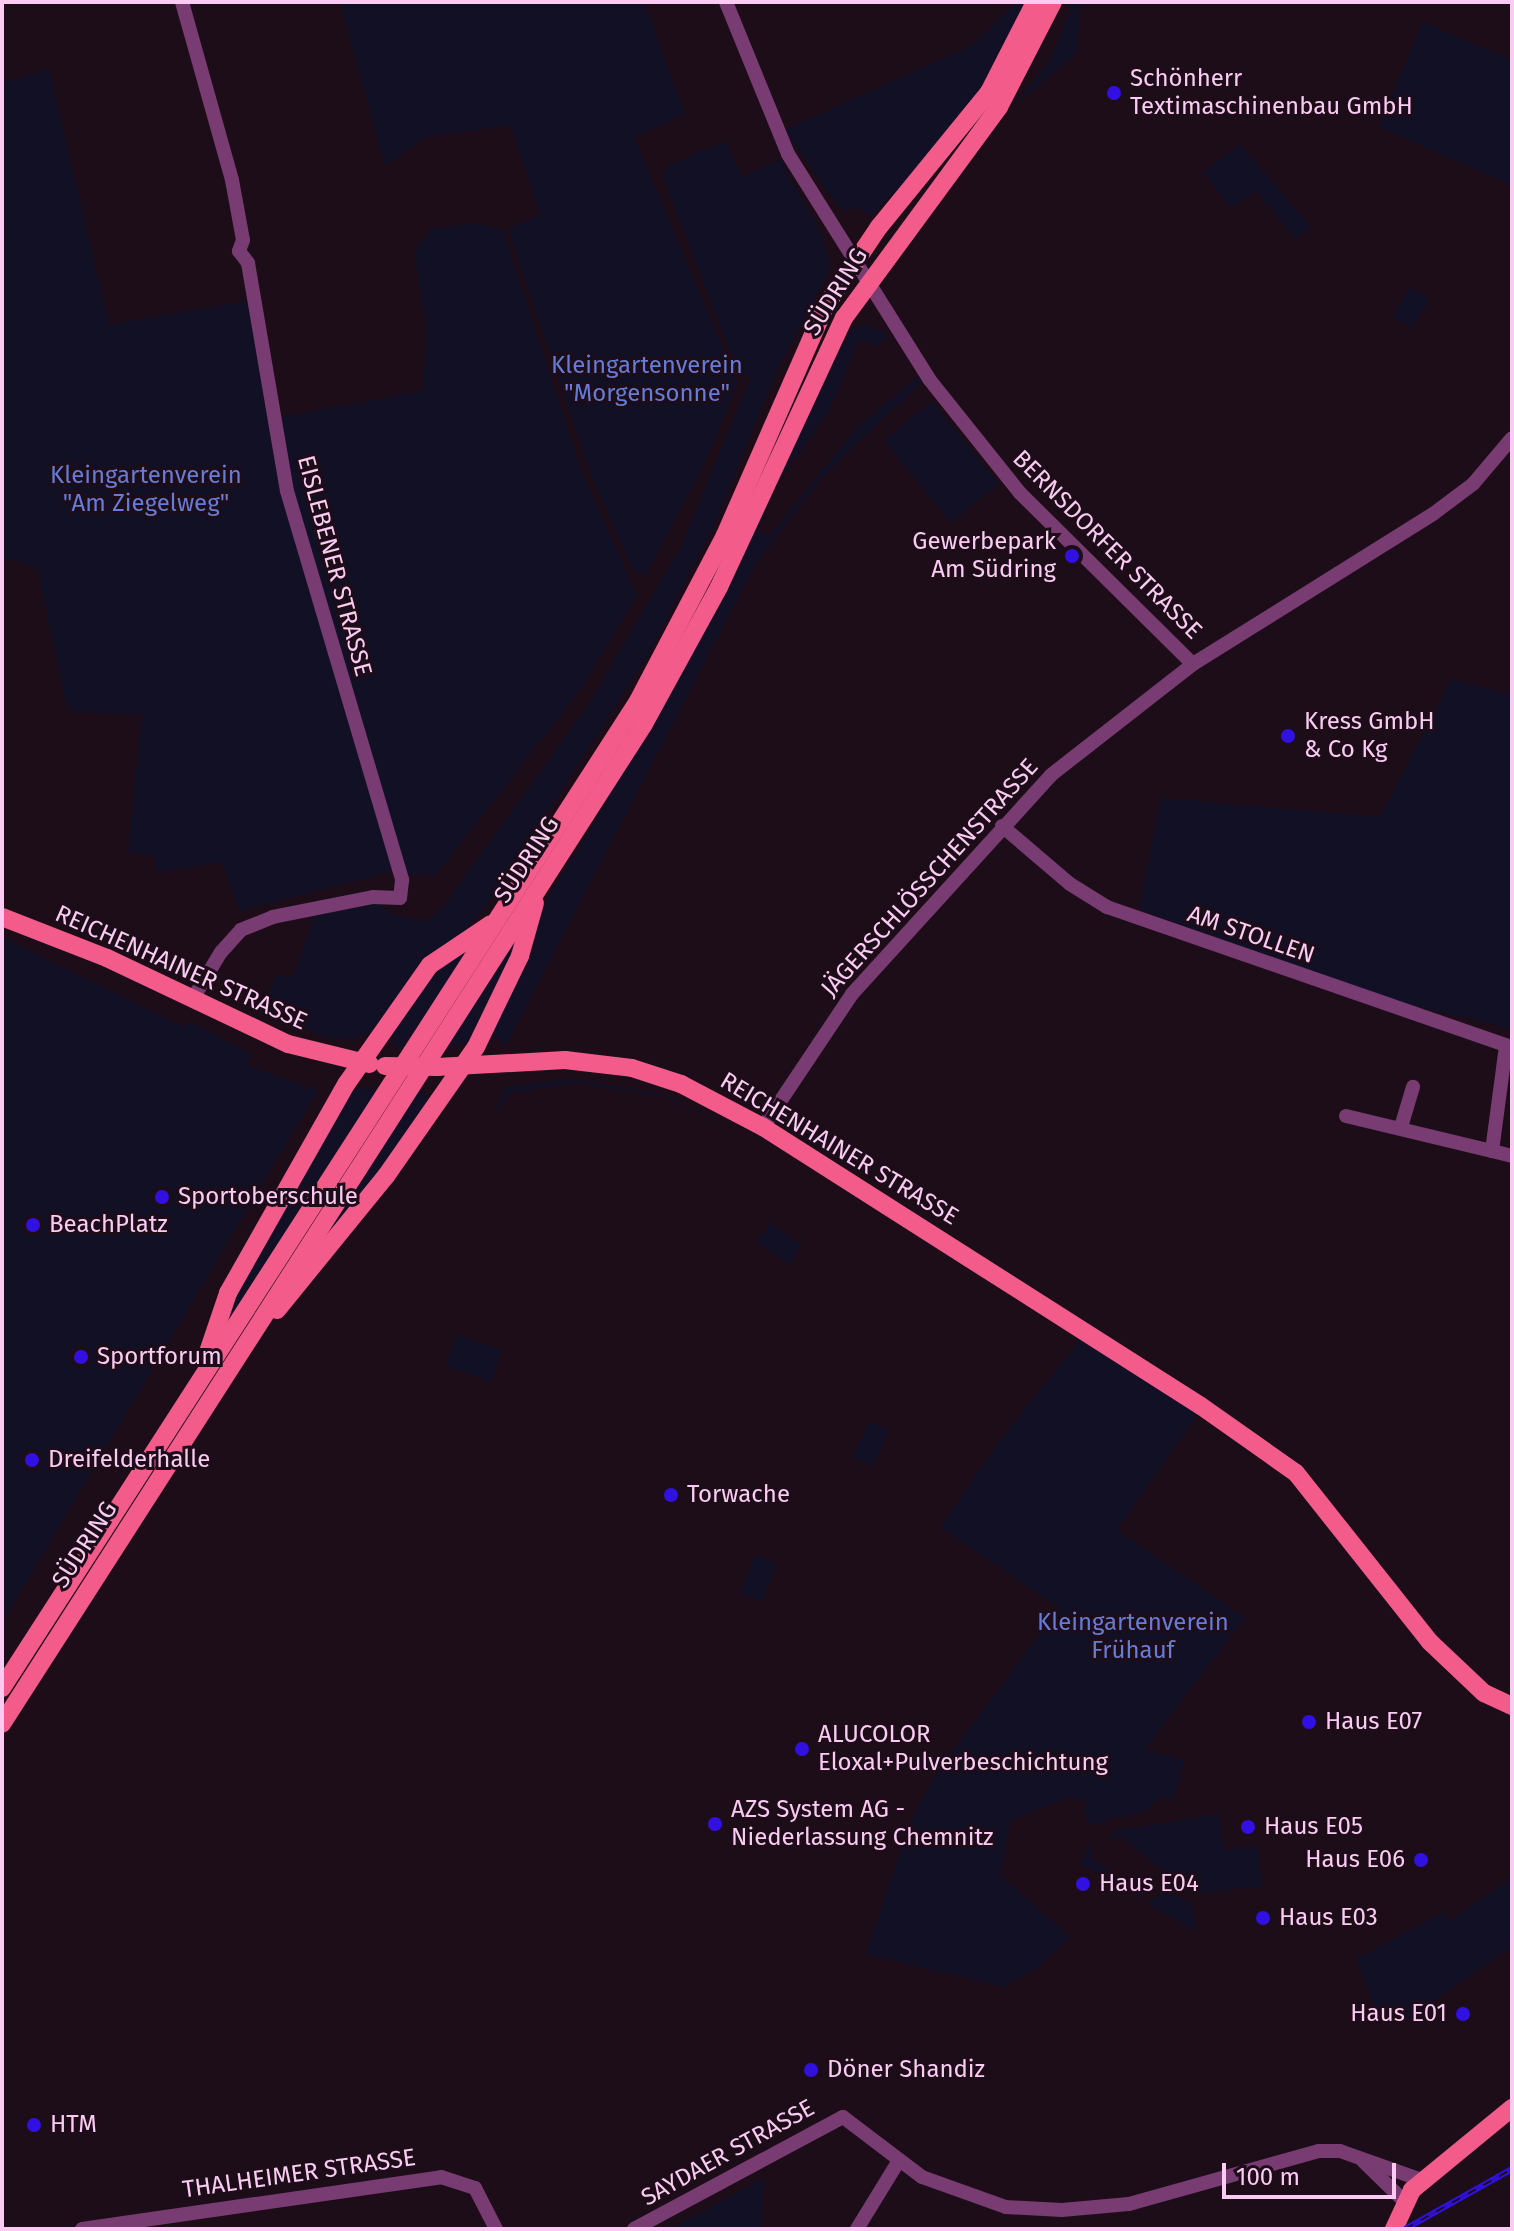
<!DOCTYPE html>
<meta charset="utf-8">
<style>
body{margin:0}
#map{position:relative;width:1514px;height:2231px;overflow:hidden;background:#1c0d18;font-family:"Fira Sans",sans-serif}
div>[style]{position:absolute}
.green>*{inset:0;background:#111025;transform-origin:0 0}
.minor>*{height:14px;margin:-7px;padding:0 7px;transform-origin:7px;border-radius:7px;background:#783b72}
.major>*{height:18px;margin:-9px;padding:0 9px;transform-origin:9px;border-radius:9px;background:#f35b8b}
.rail>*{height:6px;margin-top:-3px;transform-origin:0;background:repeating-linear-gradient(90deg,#1c0d18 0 9px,#3111e2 0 18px);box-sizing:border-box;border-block:2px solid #3111e2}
.major-bridge>*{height:18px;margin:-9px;padding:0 9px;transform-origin:9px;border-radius:9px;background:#f35b8b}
.dots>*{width:22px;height:22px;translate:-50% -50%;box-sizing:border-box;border:4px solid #1c0d18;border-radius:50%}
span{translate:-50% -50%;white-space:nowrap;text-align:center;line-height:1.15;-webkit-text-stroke:6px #1c0d18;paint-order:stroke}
.poi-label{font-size:24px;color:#fbcbf3}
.left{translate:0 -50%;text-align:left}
.right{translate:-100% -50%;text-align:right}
.street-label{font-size:24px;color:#fbcbf3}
.park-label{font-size:24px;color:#667cd7}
.frame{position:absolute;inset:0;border:4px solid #fbcbf3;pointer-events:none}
.scale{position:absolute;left:1222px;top:2163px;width:174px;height:36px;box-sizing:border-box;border:4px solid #fbcbf3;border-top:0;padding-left:10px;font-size:24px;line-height:28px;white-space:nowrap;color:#fbcbf3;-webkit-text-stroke:6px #1c0d18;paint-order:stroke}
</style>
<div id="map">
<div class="green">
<i style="clip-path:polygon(340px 2px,644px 2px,685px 114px,634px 137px,738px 383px,703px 466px,645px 576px,633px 570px,592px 477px,508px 228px,541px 215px,511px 125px,426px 137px,385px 165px)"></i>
<i style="clip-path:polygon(1017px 2px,1028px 2px,997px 67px,939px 147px,871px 217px,860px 208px,844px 211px,837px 205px,785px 130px,972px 45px)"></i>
<i style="clip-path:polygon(1074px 2px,1087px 2px,1080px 8px,1077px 53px,1014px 106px,1049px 62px)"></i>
<i style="clip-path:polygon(1423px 22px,1512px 60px,1512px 185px,1378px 127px)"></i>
<i style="clip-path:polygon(49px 69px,109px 325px,252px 300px,280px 491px,394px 871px,240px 911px,222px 862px,156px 873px,156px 856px,128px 852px,142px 715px,74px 712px,66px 703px,37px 567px,2px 557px,2px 236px,7px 234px,2px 219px,2px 83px)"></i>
<i style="clip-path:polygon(725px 141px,742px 177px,780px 159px,821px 232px,831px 268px,777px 370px,713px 527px,649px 653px,496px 894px,464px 932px,421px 962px,373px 1031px,352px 1039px,328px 1038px,257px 1011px,277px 974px,294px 977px,314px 916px,378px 903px,391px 914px,427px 922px,445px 904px,588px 705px,682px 545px,751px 376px,741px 375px,724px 336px,663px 177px,667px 166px)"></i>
<i style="clip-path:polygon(1240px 144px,1311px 227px,1296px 239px,1256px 191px,1231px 208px,1203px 172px)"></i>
<i style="clip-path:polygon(474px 223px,503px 230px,581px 470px,637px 595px,583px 686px,435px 876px,407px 874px,292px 490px,281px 417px,423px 391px,427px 330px,414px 251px,431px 229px)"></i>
<i style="left:1410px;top:287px;width:23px;height:34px;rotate:31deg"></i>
<i style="clip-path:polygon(868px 324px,889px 336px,876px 346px,859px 340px,828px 413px,777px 484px,758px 531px,768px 538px,859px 425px,920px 375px,923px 381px,824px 475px,756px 563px,506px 1045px,494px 1036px,494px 1027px,534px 949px,541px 909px,597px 818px,850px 331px)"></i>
<i style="left:932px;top:401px;width:106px;height:62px;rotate:51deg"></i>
<i style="clip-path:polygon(1451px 679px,1512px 695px,1512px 1029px,1359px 993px,1139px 909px,1161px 798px,1380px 817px)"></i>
<i style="clip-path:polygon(520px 926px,518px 948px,469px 1041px,445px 1049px)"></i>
<i style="clip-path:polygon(2px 937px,184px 1027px,189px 1021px,251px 1054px,248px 1066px,318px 1090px,2px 1623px)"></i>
<i style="clip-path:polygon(476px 938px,407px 1049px,395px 1048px,392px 1034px,431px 972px)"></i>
<i style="clip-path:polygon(570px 1079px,663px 1094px,737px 1132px,663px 1096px,574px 1083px,511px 1093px,491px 1121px,505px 1087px)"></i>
<i style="clip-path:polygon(359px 1087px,380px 1090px,220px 1339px,222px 1318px,348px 1096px)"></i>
<i style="clip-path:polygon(415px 1091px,424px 1091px,427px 1107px,295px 1283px)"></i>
<i style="left:770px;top:1223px;width:39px;height:23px;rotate:35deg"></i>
<i style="clip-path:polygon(1085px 1334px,1201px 1409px,1117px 1530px,1245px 1618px,1144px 1750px,1184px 1760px,1174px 1799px,1159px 1798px,1146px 1811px,1089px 1825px,1083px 1805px,1091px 1802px,1070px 1797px,1011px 1820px,1000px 1875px,1070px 1937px,1038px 1967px,1004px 1987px,866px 1954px,909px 1824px,938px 1771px,1059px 1608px,940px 1527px,1005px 1433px)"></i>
<i style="left:456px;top:1335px;width:48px;height:33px;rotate:18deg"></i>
<i style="left:869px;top:1421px;width:22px;height:40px;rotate:24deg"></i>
<i style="left:755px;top:1555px;width:24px;height:41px;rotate:22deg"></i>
<i style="clip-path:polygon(1219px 1814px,1224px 1850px,1257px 1846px,1262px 1886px,1192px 1894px,1195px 1886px,1157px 1866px,1118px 1834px,1112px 1841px,1110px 1837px,1115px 1831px)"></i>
<i style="clip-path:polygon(1089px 1846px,1094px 1849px,1090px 1856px,1137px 1890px,1145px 1884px,1141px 1899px,1079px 1863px)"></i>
<i style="clip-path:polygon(1509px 1879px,1512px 1946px,1405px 2021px,1401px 2013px,1381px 2023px,1356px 1959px,1443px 1912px,1450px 1921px)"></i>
<i style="clip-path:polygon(1165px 1890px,1191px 1903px,1197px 1932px,1147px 1903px)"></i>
<i style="clip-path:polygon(764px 2178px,761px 2229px,670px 2229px)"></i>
</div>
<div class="minor">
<i style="left:182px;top:2px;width:185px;rotate:74.3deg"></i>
<i style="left:232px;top:180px;width:61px;rotate:79.6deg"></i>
<i style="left:243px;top:240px;width:12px;rotate:110deg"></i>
<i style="left:239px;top:251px;width:15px;rotate:53deg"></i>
<i style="left:248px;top:263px;width:231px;rotate:80.3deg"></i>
<i style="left:287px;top:491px;width:406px;rotate:73.5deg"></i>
<i style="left:402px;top:880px;width:18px;rotate:96deg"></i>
<i style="left:400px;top:898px;width:27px;rotate:-178deg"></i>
<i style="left:373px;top:897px;width:102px;rotate:168.7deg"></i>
<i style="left:273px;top:917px;width:35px;rotate:158deg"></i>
<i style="left:241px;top:930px;width:30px;rotate:132deg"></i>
<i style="left:221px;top:952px;width:56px;rotate:121.1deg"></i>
<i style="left:726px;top:2px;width:164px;rotate:67.8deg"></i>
<i style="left:788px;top:154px;width:266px;rotate:57.9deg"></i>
<i style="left:929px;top:379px;width:146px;rotate:51.4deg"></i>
<i style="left:1020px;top:493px;width:243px;rotate:44.7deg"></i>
<i style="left:1002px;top:826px;width:89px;rotate:40.5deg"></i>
<i style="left:1070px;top:884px;width:44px;rotate:31.9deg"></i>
<i style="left:1107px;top:907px;width:429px;rotate:19.1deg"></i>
<i style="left:1346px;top:1116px;width:150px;rotate:13.5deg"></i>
<i style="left:1492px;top:1151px;width:106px;rotate:-82.4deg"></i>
<i style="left:763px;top:1127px;width:160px;rotate:-56.2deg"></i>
<i style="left:852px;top:994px;width:296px;rotate:-47.7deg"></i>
<i style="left:1051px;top:775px;width:180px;rotate:-38deg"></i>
<i style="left:1193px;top:664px;width:283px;rotate:-32deg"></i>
<i style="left:1433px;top:514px;width:50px;rotate:-36.9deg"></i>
<i style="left:1473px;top:484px;width:60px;rotate:-49.7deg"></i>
<i style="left:1401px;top:1127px;width:42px;rotate:-73.3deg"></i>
<i style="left:1492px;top:1151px;width:21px;rotate:14deg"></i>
<i style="left:1363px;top:2161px;width:57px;rotate:44.3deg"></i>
<i style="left:82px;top:2229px;width:363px;rotate:-8.2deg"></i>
<i style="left:441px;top:2177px;width:36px;rotate:18deg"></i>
<i style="left:475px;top:2188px;width:46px;rotate:62.9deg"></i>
<i style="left:634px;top:2229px;width:237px;rotate:-28.2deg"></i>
<i style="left:843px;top:2117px;width:99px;rotate:37.2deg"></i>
<i style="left:922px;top:2177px;width:89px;rotate:19.7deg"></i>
<i style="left:1006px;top:2207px;width:56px;rotate:3.1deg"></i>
<i style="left:1062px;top:2210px;width:67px;rotate:-5.1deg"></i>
<i style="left:1129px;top:2204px;width:197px;rotate:-15.6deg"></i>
<i style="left:1319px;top:2151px;width:21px"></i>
<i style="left:1340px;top:2151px;width:87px;rotate:19.5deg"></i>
<i style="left:857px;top:2229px;width:79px;rotate:-58.5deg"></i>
</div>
<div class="major">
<i style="left:2px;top:917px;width:113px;rotate:21.3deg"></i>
<i style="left:107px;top:958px;width:200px;rotate:25.4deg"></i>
<i style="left:288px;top:1044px;width:84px;rotate:13.7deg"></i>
<i style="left:437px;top:1067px;width:128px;rotate:-3.1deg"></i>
<i style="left:565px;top:1060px;width:67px;rotate:6.8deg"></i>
<i style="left:632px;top:1068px;width:52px;rotate:18.1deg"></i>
<i style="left:681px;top:1084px;width:93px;rotate:27.7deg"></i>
<i style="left:763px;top:1127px;width:519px;rotate:32.5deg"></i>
<i style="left:1201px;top:1406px;width:116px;rotate:35.2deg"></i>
<i style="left:1296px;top:1473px;width:216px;rotate:51.6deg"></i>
<i style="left:1430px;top:1642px;width:74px;rotate:43.4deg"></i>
<i style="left:1484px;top:1693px;width:31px;rotate:25deg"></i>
<i style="left:277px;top:1310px;width:173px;rotate:-50.9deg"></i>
<i style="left:386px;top:1176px;width:157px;rotate:-55.1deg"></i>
<i style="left:476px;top:1047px;width:101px;rotate:-64.2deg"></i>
<i style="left:520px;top:956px;width:55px;rotate:-74.2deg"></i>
<i style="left:205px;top:1361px;width:72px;rotate:-71.3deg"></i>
<i style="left:228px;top:1293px;width:241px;rotate:-60.5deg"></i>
<i style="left:347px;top:1083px;width:144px;rotate:-54.9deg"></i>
<i style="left:430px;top:965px;width:73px;rotate:-33.9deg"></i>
<i style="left:2px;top:1688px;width:1174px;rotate:-57.2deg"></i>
<i style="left:638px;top:701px;width:187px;rotate:-62.3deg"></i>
<i style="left:725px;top:535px;width:249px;rotate:-66.3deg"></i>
<i style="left:825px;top:307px;width:97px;rotate:-56deg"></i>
<i style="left:879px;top:227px;width:174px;rotate:-50.8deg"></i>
<i style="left:989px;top:92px;width:101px;rotate:-62.9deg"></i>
<i style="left:2px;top:1724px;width:1188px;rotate:-57.3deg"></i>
<i style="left:644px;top:724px;width:156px;rotate:-61.3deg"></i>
<i style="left:719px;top:587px;width:297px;rotate:-65.1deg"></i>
<i style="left:844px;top:318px;width:262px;rotate:-53.7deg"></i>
<i style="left:999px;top:107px;width:118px;rotate:-62.8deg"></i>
<i style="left:1394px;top:2229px;width:43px;rotate:-65.2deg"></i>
<i style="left:1412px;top:2190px;width:129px;rotate:-39.4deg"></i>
</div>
<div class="rail">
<i style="left:1405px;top:2229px;width:123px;rotate:-29.3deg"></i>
</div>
<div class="major-bridge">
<i style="left:385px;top:1066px;width:52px;rotate:1.1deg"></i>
</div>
<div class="dots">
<i style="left:1114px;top:93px;background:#3111e2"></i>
<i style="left:1072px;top:556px;background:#3111e2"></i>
<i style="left:1288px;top:736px;background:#3111e2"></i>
<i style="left:162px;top:1197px;background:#3111e2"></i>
<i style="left:33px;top:1225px;background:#3111e2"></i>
<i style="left:81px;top:1357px;background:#3111e2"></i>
<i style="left:32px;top:1460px;background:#3111e2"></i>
<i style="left:671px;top:1495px;background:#3111e2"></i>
<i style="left:1309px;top:1722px;background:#3111e2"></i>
<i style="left:802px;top:1749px;background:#3111e2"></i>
<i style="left:715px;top:1824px;background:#3111e2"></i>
<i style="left:1248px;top:1827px;background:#3111e2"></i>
<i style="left:1421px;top:1860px;background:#3111e2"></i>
<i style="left:1083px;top:1884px;background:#3111e2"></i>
<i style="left:1263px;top:1918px;background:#3111e2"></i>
<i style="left:1463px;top:2014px;background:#3111e2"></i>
<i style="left:811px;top:2070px;background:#3111e2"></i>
<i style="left:34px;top:2125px;background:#3111e2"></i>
</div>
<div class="poi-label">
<span class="left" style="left:1130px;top:93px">Schönherr<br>Textimaschinenbau GmbH</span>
<span class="right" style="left:1056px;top:556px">Gewerbepark<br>Am Südring</span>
<span class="left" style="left:1304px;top:736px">Kress GmbH<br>&amp; Co Kg</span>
<span class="left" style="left:178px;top:1197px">Sportoberschule</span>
<span class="left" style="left:49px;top:1225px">BeachPlatz</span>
<span class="left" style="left:97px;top:1357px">Sportforum</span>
<span class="left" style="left:48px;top:1460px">Dreifelderhalle</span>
<span class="left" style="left:687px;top:1495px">Torwache</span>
<span class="left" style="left:1325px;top:1722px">Haus E07</span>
<span class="left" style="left:818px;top:1749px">ALUCOLOR<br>Eloxal+Pulverbeschichtung</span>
<span class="left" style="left:731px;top:1824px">AZS System AG -<br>Niederlassung Chemnitz</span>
<span class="left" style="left:1264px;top:1827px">Haus E05</span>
<span class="right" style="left:1405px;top:1860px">Haus E06</span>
<span class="left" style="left:1099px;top:1884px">Haus E04</span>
<span class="left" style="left:1279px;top:1918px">Haus E03</span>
<span class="right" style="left:1447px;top:2014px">Haus E01</span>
<span class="left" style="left:827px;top:2070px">Döner Shandiz</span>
<span class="left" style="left:50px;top:2125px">HTM</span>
</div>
<div class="street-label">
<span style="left:836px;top:292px;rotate:-58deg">SÜDRING</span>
<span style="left:1107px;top:545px;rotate:45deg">BERNSDORFER STRASSE</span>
<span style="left:334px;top:566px;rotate:75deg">EISLEBENER STRASSE</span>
<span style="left:527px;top:860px;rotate:-57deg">SÜDRING</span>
<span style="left:930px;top:878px;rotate:-48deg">JÄGERSCHLÖSSCHENSTRASSE</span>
<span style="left:1251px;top:935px;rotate:19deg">AM STOLLEN</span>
<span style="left:181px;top:968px;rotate:24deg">REICHENHAINER STRASSE</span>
<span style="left:839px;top:1149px;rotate:31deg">REICHENHAINER STRASSE</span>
<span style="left:85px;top:1545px;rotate:-57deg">SÜDRING</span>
<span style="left:728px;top:2153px;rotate:-29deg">SAYDAER STRASSE</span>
<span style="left:299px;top:2174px;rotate:-8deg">THALHEIMER STRASSE</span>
</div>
<div class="park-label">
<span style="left:647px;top:380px">Kleingartenverein<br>"Morgensonne"</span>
<span style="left:146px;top:490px">Kleingartenverein<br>"Am Ziegelweg"</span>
<span style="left:1133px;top:1637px">Kleingartenverein<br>Frühauf</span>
</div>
<div class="frame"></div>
<div class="scale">100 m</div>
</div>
